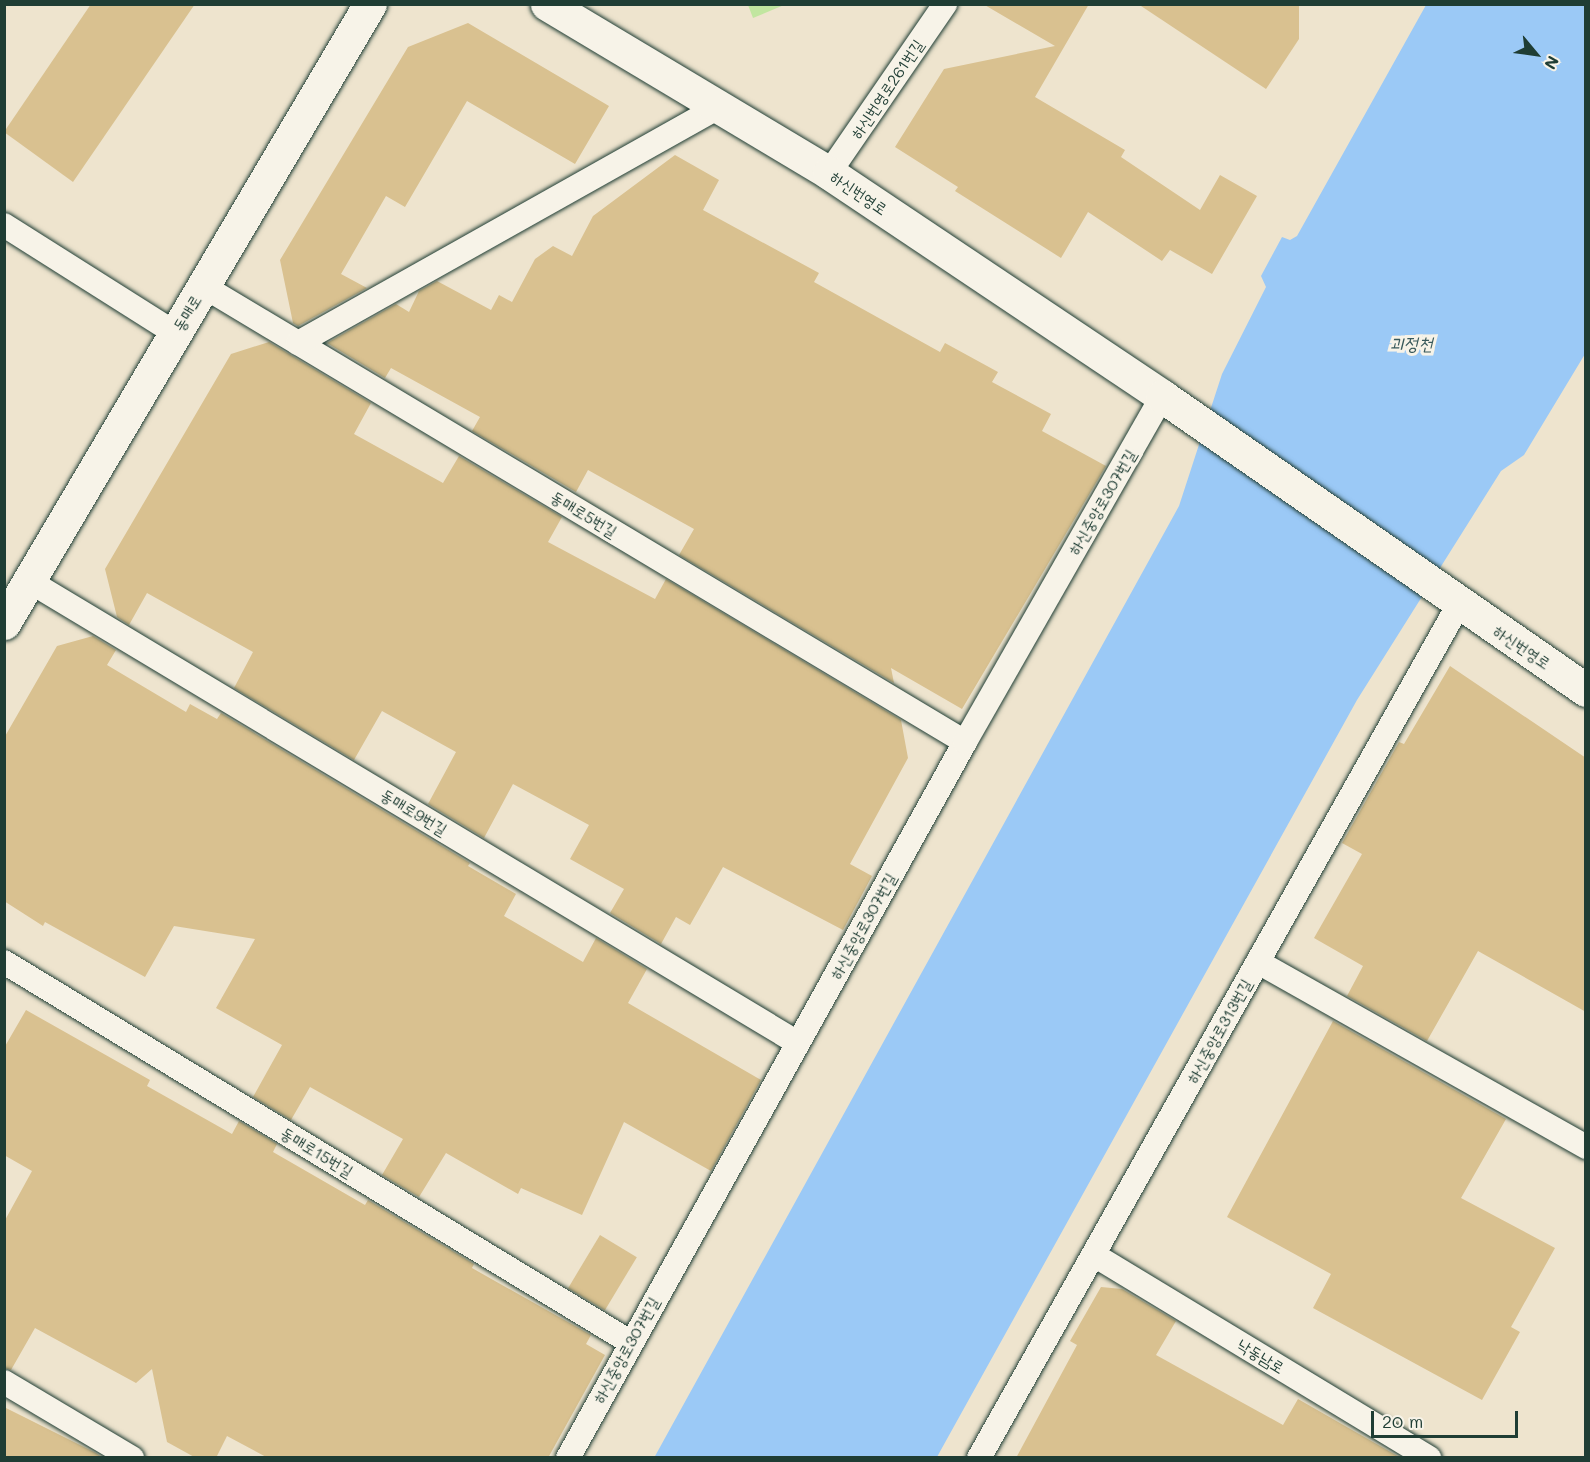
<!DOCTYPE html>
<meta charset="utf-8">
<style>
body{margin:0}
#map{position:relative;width:1590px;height:1462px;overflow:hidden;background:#eee4ce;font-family:Mali,"Poor Story",sans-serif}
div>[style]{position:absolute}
.green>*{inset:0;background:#c1e6a0}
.water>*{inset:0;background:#9bc9f6}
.building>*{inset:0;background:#d9c190;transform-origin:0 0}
.roads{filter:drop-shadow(0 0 2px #1f3d34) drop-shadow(0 0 2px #1f3d34)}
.service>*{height:24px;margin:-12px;padding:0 12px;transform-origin:12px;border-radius:12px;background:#f7f3e8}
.tertiary>*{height:33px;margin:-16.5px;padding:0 16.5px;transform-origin:16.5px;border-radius:16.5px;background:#f7f3e8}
span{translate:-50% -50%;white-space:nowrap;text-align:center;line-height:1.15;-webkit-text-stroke:6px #f7f3e8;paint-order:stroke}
.street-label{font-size:16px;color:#1f3d34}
.water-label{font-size:18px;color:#38595b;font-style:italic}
.frame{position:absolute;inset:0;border:6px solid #1f3d34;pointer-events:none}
.north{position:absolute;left:1506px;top:24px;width:60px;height:60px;-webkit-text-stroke:4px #f7f3e8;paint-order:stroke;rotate:119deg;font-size:16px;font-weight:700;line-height:24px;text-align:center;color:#1f3d34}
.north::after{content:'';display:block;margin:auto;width:21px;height:27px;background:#1f3d34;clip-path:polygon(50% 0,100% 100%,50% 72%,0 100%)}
.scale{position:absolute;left:1371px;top:1411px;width:147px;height:27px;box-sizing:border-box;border:3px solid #1f3d34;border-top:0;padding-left:8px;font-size:18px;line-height:21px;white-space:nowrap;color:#1f3d34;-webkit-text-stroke:4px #f7f3e8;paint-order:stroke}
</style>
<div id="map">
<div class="green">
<i style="clip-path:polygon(748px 5px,748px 4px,784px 5px,753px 18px)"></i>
</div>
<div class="water">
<i style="clip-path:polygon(1426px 5px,1585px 5px,1585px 354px,1524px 455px,1501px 471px,1357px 700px,937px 1457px,654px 1458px,1179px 506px,1222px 374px,1266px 287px,1261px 276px,1282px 237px,1290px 240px,1297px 236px)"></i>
</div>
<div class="building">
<i style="clip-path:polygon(91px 4px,195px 4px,73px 182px,4px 132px)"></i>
<i style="clip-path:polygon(983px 4px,1089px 4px,1035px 97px,1125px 150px,1121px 157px,1200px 210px,1220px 175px,1257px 196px,1212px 274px,1170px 250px,1162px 261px,1088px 212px,1061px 258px,955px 191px,958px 187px,895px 147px,944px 69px,1055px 46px)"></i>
<i style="clip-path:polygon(1138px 4px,1299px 4px,1299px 39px,1266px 89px)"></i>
<i style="clip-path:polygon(468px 23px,609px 106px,575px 164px,467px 101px,405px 207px,386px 196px,341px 274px,367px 288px,298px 326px,293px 323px,280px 260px,408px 47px)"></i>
<i style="clip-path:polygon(675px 155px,719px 180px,703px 210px,819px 273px,814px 282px,940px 352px,945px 343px,998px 372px,992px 382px,1051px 414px,1042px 431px,1106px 466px,962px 709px,891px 668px,894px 683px,679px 555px,694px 529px,588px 470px,576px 492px,472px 431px,480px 417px,391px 368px,385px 378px,327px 343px,396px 304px,409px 312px,419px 291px,437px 281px,491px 310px,499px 295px,512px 302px,535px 259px,553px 246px,572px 256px,593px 216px)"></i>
<i style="clip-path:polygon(269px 342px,371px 403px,354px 434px,443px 483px,459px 456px,562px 517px,548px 542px,655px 599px,666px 579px,901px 720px,908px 758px,850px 864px,872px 876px,843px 930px,723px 867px,690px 925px,676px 917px,661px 944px,610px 913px,624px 889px,570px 859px,589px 825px,513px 784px,484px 838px,428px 804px,456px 752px,382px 711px,354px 760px,234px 688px,253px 652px,147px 593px,129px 625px,117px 617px,105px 569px,231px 354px)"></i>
<i style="clip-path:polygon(93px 636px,116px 650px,107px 665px,186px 712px,190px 704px,217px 719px,221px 713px,470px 863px,468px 866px,516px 894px,504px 916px,583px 962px,596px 938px,647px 969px,628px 1003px,761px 1080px,711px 1171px,624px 1122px,582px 1215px,521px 1188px,518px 1194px,446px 1153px,419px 1197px,382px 1175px,403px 1139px,310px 1087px,291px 1120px,253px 1097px,282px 1045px,216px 1008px,255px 939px,174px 926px,145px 977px,45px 922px,43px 926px,4px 901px,4px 738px,57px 646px)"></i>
<i style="clip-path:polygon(1450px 666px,1586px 758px,1586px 1012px,1478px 951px,1427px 1041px,1347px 996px,1363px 966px,1314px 938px,1362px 854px,1342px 843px,1399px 742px,1404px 744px)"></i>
<i style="clip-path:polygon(26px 1010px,150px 1080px,147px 1086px,232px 1134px,239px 1121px,277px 1144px,273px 1152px,365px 1205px,368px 1200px,474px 1264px,472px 1268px,591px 1335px,586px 1344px,605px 1355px,548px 1458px,268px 1458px,227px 1436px,216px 1458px,196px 1458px,167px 1442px,152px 1369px,136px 1383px,35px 1328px,11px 1370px,4px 1368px,4px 1222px,32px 1171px,4px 1155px,4px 1048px)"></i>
<i style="clip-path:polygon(1333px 1021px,1506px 1119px,1461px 1198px,1555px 1248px,1511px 1327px,1520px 1332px,1482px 1400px,1313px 1308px,1331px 1274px,1227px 1217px)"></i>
<i style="left:600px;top:1235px;width:43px;height:62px;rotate:31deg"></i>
<i style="clip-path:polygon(1101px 1287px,1122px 1289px,1176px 1321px,1156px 1355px,1283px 1425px,1298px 1399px,1401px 1458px,1016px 1458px,1077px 1345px,1070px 1341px)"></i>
<i style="clip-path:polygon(4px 1407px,96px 1453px,103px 1458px,4px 1458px)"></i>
</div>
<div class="roads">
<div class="service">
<i style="left:829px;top:173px;width:205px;rotate:-55.5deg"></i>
<i style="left:4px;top:225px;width:202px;rotate:32.3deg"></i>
<i style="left:203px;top:286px;width:888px;rotate:30.9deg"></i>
<i style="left:298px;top:343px;width:482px;rotate:-29.3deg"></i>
<i style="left:29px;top:581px;width:897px;rotate:31deg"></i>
<i style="left:4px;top:962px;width:732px;rotate:31.26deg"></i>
<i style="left:1258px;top:962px;width:377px;rotate:29.4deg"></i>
<i style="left:1094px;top:1255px;width:392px;rotate:31.2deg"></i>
<i style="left:4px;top:1382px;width:149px;rotate:30.7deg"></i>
<i style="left:568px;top:1458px;width:819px;rotate:-60.99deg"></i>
<i style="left:965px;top:742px;width:398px;rotate:-60.3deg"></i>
<i style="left:979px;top:1458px;width:980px;rotate:-60.66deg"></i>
</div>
<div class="tertiary">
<i style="left:547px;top:4px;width:329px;rotate:30.9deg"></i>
<i style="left:829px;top:173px;width:401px;rotate:33.8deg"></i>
<i style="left:1162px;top:396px;width:516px;rotate:34.74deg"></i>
<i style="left:4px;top:623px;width:719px;rotate:-59.41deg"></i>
</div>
</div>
<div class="street-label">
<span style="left:887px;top:89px;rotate:-56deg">하신번영로261번길</span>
<span style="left:859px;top:193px;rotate:34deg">하신번영로</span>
<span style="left:187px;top:313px;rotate:-59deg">동매로</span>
<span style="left:1102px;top:502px;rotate:-60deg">하신중앙로307번길</span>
<span style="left:584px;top:514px;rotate:31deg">동매로5번길</span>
<span style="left:1522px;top:647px;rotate:34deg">하신번영로</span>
<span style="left:414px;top:812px;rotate:31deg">동매로9번길</span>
<span style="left:863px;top:926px;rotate:-61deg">하신중앙로307번길</span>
<span style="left:1219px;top:1031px;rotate:-61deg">하신중앙로313번길</span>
<span style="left:317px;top:1152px;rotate:31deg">동매로15번길</span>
<span style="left:626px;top:1350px;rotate:-61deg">하신중앙로307번길</span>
<span style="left:1261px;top:1356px;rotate:31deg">낙동남로</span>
</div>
<div class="water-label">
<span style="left:1411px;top:343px">괴정천</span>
</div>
<div class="frame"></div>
<div class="north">N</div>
<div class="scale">20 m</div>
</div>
